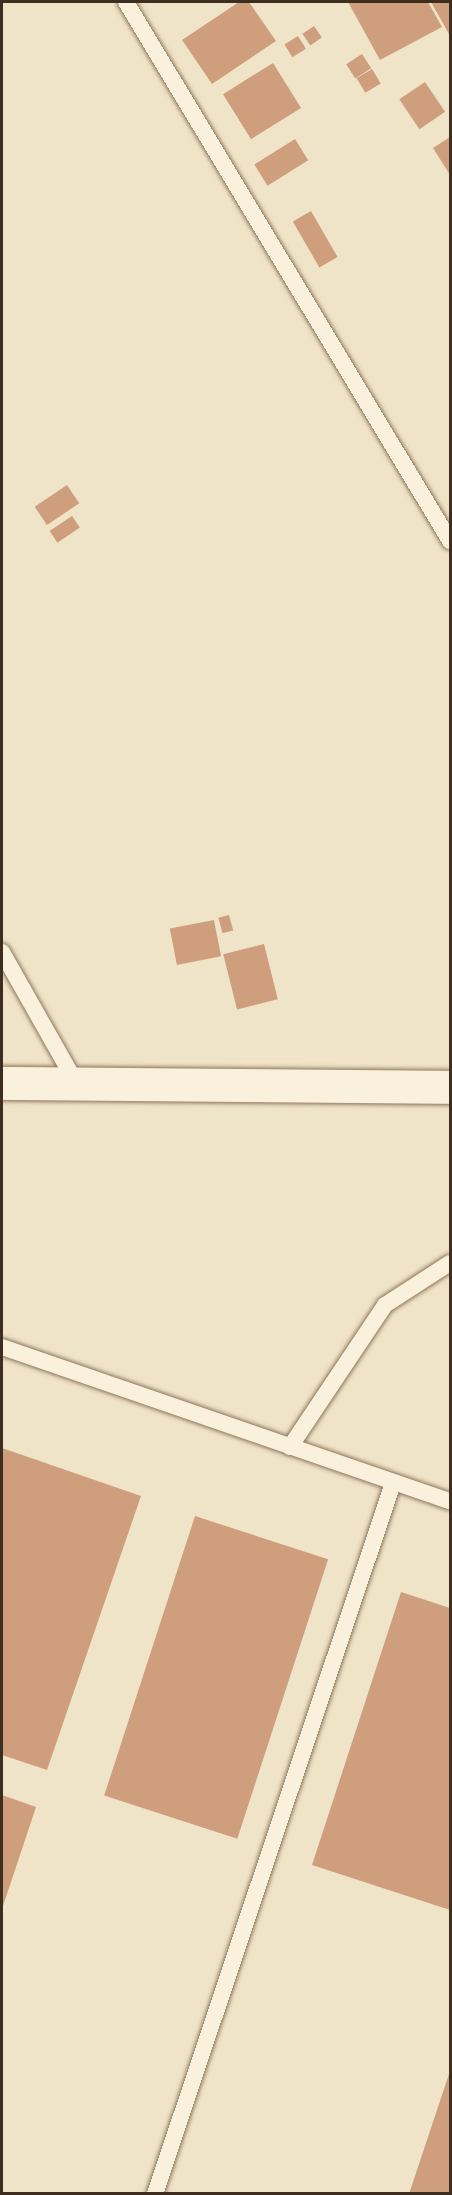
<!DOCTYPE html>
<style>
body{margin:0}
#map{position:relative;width:452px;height:2195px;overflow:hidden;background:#f0e4c8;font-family:"IBM Plex Serif",serif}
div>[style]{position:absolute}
.building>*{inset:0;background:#cf9f7d;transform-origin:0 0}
.roads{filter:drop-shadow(0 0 2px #8d765c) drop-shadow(0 0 2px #8d765c)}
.service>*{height:16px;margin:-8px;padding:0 8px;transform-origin:8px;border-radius:8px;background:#faf1dc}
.tertiary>*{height:33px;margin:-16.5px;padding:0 16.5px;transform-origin:16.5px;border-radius:16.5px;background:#faf1dc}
span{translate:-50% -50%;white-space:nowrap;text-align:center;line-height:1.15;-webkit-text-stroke:6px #f7eed8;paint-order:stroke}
.frame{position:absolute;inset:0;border:3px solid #3d2e20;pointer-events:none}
</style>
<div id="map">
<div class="building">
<i style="clip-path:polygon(239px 2px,249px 2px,276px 41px,212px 84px,182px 40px)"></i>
<i style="clip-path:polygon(348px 2px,428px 2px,442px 27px,380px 60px)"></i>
<i style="clip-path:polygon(431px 2px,450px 2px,450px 36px,444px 25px)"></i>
<i style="left:314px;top:26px;width:14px;height:14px;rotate:56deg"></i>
<i style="left:298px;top:36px;width:15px;height:16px;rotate:58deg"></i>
<i style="left:362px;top:54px;width:17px;height:19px;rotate:57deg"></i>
<i style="left:273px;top:63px;width:53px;height:59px;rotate:58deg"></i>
<i style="left:372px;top:69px;width:17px;height:18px;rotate:59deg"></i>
<i style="left:425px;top:82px;width:36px;height:31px;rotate:56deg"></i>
<i style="clip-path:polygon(450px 137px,450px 175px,433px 148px)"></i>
<i style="left:295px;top:139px;width:25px;height:48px;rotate:58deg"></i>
<i style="left:311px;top:211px;width:53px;height:21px;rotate:60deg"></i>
<i style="left:67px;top:485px;width:22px;height:39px;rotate:56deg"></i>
<i style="left:72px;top:516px;width:14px;height:27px;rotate:56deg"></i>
<i style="left:229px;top:915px;width:16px;height:11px;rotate:75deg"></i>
<i style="left:214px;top:920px;width:37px;height:45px;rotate:79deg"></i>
<i style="left:264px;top:944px;width:57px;height:42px;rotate:76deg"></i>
<i style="clip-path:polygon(2px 1448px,141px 1496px,47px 1770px,2px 1755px)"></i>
<i style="left:195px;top:1516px;width:140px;height:294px;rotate:18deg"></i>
<i style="clip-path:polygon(401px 1592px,450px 1608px,450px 1910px,312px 1865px)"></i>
<i style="clip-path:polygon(2px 1795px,36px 1807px,2px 1909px)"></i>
<i style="clip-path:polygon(450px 2071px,450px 2194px,409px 2194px)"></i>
</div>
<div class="roads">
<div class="service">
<i style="left:126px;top:2px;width:629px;rotate:58.99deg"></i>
<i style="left:2px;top:952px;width:150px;rotate:60.5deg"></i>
<i style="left:2px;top:1347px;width:474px;rotate:19deg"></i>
<i style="left:290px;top:1447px;width:171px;rotate:-56.2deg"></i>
<i style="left:385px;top:1305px;width:77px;rotate:-32.9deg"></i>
<i style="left:155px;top:2194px;width:750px;rotate:-71.49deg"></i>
</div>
<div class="tertiary">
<i style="left:2px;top:1083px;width:448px;rotate:0.5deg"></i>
</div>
</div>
<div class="frame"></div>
</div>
